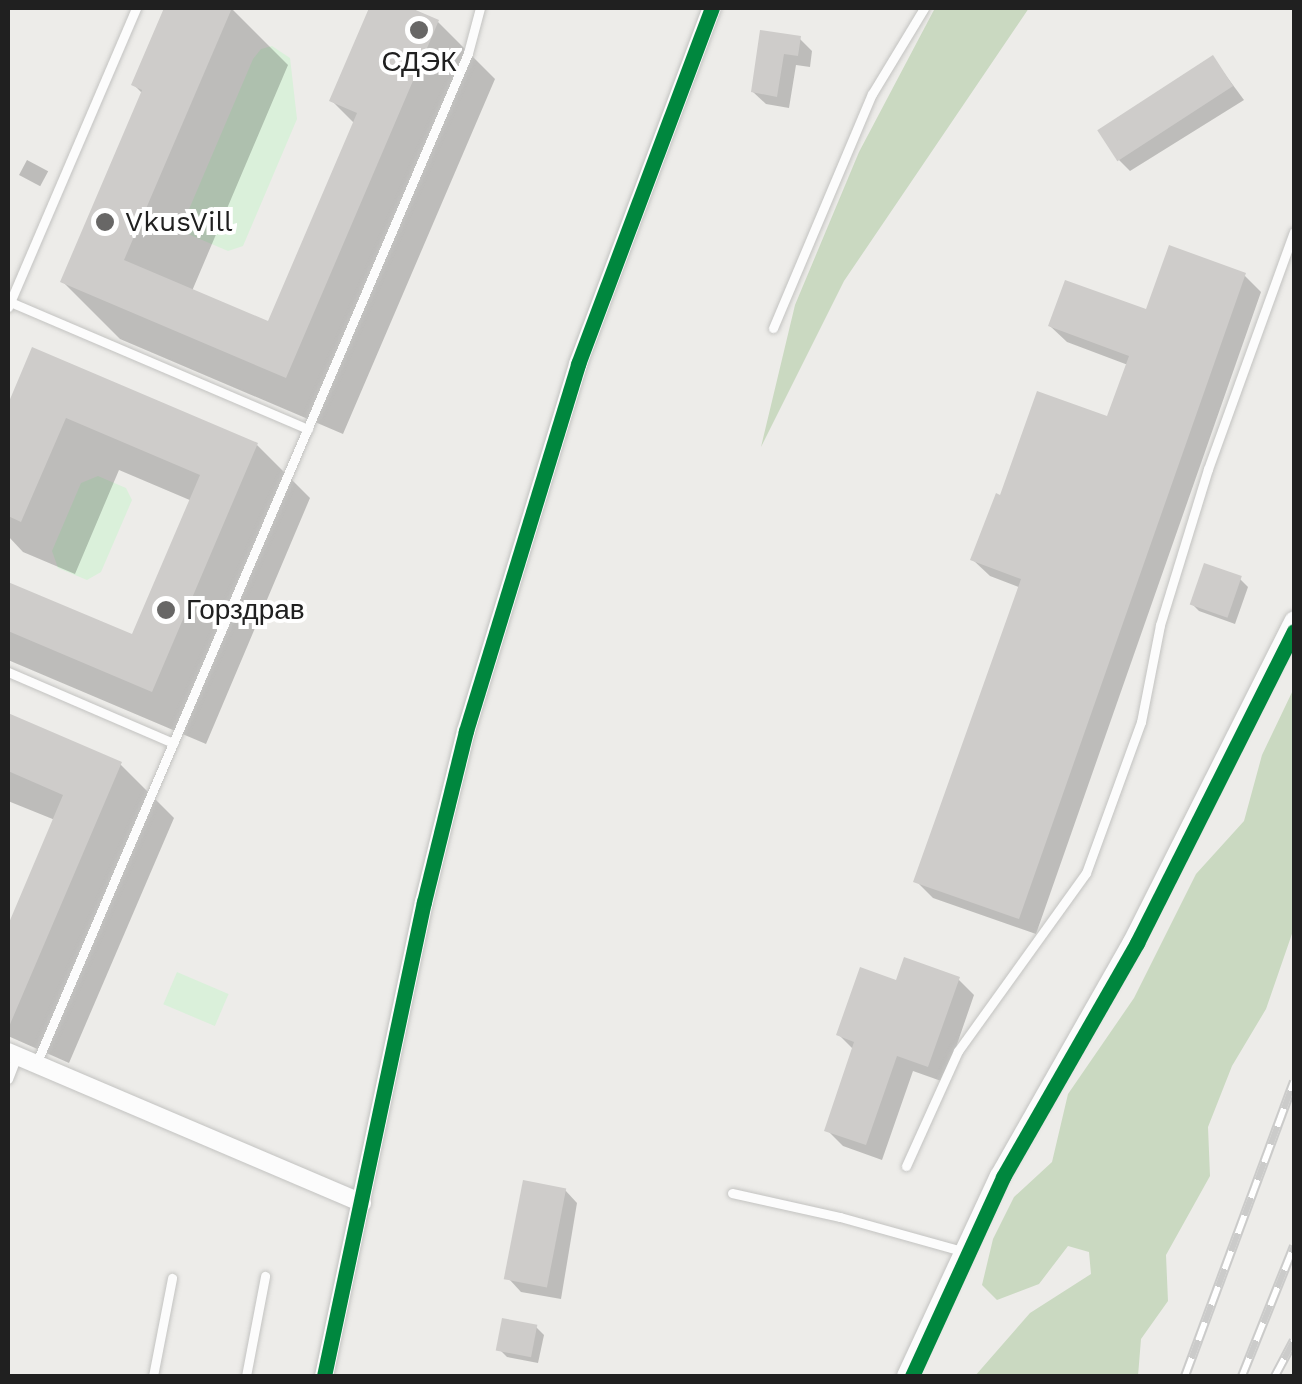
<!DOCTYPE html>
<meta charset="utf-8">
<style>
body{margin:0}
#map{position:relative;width:1302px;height:1384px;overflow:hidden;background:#edece9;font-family:"Work Sans",sans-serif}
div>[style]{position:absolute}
.forest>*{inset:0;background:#cad9c1}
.park>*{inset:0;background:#daf0da;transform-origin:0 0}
.shadow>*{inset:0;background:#0003;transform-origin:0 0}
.building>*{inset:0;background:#ceccca;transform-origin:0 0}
.roads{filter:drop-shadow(0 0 2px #c3c3c1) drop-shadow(0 0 2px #c3c3c1)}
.lane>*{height:9px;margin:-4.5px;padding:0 4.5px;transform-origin:4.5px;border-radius:4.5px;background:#fcfcfc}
.street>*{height:18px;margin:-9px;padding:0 9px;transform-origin:9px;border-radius:9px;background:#fcfcfc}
.rail>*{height:10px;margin-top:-5px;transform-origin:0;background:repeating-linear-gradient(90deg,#fff 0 19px,#cbcbca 0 38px);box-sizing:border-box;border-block:2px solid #cbcbca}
.cycleway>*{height:15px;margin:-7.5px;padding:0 7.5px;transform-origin:7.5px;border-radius:7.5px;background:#00873e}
.dots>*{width:28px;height:28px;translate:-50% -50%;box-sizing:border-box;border:5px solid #fff;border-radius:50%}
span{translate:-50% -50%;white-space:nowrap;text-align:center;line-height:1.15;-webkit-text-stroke:8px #fff;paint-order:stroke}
.poi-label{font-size:28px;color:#202020}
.left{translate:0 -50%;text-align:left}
.frame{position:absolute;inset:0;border:10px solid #202020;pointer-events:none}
</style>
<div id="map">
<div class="forest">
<i style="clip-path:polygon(935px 8px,1029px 8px,844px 281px,761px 447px,795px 305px,859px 152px)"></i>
<i style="clip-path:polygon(1294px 688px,1294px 928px,1266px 1009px,1232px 1066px,1208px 1127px,1210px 1176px,1166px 1255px,1168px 1301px,1141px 1339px,1138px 1376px,975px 1376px,1030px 1313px,1091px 1274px,1089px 1252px,1068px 1246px,1039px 1284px,997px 1300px,982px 1285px,993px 1239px,1014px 1197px,1052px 1162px,1068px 1094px,1134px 998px,1196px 874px,1244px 821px,1262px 755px)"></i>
</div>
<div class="park">
<i style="clip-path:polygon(272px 46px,290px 58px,297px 119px,243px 246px,228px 251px,188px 234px,184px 221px,253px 59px,261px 49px)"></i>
<i style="clip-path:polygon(98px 476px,126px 488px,132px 500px,101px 572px,87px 580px,58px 568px,52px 551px,81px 483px)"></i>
<i style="left:177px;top:972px;width:56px;height:35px;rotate:23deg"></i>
</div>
<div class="shadow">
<i style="clip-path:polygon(167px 8px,231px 8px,288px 65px,192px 291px,270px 324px,355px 124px,332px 101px,372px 8px,405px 8px,438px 22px,495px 79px,343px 434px,120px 339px,63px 282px,143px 94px,134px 85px)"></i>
<i style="clip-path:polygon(762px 33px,799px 38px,812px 51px,810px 67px,796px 65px,789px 108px,766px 104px,753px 92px)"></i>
<i style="clip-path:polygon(1213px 58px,1244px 100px,1130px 171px,1117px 158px)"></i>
<i style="left:27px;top:160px;width:24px;height:17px;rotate:28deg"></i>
<i style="clip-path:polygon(1244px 275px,1261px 292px,1036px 934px,933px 898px,916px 881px,1021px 588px,990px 576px,973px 560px,1001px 498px,1109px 419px,1128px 365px,1067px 342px,1050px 326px,1147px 312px)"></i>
<i style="clip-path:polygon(34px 350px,257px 445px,310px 498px,206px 744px,8px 660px,8px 584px,133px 638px,192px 501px,119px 470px,75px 574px,23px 552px,8px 536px,8px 411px)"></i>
<i style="clip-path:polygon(1240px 579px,1248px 587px,1235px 624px,1199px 611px,1191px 603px)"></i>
<i style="clip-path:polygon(8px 716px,120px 764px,174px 818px,69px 1063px,8px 1036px,8px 931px,55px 820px,8px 801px)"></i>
<i style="clip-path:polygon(958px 979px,974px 995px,944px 1082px,913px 1071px,882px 1160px,843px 1146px,827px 1130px,854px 1050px,838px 1034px,898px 983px)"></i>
<i style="clip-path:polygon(565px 1190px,577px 1203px,561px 1299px,521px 1292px,509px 1279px)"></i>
<i style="clip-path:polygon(536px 1327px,544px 1335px,538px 1363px,507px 1357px,499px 1349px)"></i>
</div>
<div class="building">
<i style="clip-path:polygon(164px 8px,232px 8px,124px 260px,268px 321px,357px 113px,329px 101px,369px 8px,411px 8px,439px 20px,286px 378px,60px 282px,142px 90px,131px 85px)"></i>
<i style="clip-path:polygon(760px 30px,801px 36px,798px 56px,784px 54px,777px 97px,751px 92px)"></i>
<i style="left:1213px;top:55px;width:37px;height:138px;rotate:57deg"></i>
<i style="clip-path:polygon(1169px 245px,1246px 273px,1019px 919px,913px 882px,1021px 579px,970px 560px,996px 493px,1000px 495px,1037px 391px,1107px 416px,1129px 356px,1048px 326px,1065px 280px,1146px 309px)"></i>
<i style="clip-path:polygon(32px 347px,258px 443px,152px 692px,8px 631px,8px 582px,132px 634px,200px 475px,66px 418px,21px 522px,8px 516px,8px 404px)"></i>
<i style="left:1204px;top:563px;width:40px;height:44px;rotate:19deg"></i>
<i style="clip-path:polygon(8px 713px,122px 762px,8px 1029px,8px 925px,63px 795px,8px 771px)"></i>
<i style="clip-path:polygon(904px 957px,960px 977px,928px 1067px,897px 1056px,866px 1145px,824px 1131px,854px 1042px,836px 1035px,860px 967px,896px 980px)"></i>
<i style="left:523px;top:1180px;width:44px;height:101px;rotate:11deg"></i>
<i style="left:502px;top:1318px;width:36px;height:33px;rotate:11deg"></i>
</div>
<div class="roads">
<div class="lane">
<i style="left:10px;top:302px;width:324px;rotate:23.1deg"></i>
<i style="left:8px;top:307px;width:325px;rotate:-66.8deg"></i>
<i style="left:773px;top:328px;width:254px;rotate:-67.1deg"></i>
<i style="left:872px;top:94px;width:100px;rotate:-58.8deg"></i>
<i style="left:8px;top:672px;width:180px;rotate:23.3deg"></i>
<i style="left:36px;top:1064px;width:1099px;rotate:-66.86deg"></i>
<i style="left:468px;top:53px;width:47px;rotate:-75.1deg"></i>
<i style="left:8px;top:1079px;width:25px;rotate:-69deg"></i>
<i style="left:906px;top:1166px;width:126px;rotate:-65.7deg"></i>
<i style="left:958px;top:1051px;width:219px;rotate:-54.3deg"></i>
<i style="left:1086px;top:873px;width:161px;rotate:-70deg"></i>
<i style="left:1141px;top:722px;width:99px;rotate:-78.9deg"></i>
<i style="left:1160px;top:625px;width:163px;rotate:-72.9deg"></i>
<i style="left:1208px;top:469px;width:252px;rotate:-70.1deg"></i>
<i style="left:732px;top:1193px;width:111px;rotate:12.5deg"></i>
<i style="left:840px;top:1217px;width:127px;rotate:15.6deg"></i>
<i style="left:153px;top:1376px;width:100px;rotate:-79deg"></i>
<i style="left:246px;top:1376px;width:102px;rotate:-79.2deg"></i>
</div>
<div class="street">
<i style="left:8px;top:1052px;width:385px;rotate:23.1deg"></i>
<i style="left:324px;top:1376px;width:484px;rotate:-78.1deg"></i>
<i style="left:424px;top:902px;width:176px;rotate:-76.2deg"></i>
<i style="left:466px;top:731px;width:384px;rotate:-73deg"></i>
<i style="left:578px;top:364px;width:380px;rotate:-69.4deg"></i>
<i style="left:906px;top:1376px;width:221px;rotate:-65.1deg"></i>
<i style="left:999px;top:1176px;width:269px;rotate:-60.4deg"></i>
<i style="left:1132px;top:942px;width:360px;rotate:-63.3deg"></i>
</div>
</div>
<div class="rail">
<i style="left:1185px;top:1376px;width:314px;rotate:-69.7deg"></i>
<i style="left:1242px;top:1376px;width:140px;rotate:-68.2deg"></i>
<i style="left:1275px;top:1376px;width:40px;rotate:-62deg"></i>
</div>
<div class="cycleway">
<i style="left:324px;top:1376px;width:484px;rotate:-78.1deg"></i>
<i style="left:424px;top:902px;width:176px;rotate:-76.2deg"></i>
<i style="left:466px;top:731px;width:384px;rotate:-73deg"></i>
<i style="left:578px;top:364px;width:380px;rotate:-69.4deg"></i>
<i style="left:912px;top:1376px;width:219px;rotate:-65.4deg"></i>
<i style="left:1003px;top:1177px;width:270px;rotate:-60.2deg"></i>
<i style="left:1137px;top:943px;width:349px;rotate:-63.3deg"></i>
</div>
<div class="dots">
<i style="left:419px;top:30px;background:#686766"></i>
<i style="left:105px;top:222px;background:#686766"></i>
<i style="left:166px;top:610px;background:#686766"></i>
</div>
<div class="poi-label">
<span style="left:419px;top:62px">СДЭК</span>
<span class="left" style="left:125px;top:222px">VkusVill</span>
<span class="left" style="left:186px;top:610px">Горздрав</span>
</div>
<div class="frame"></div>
</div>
